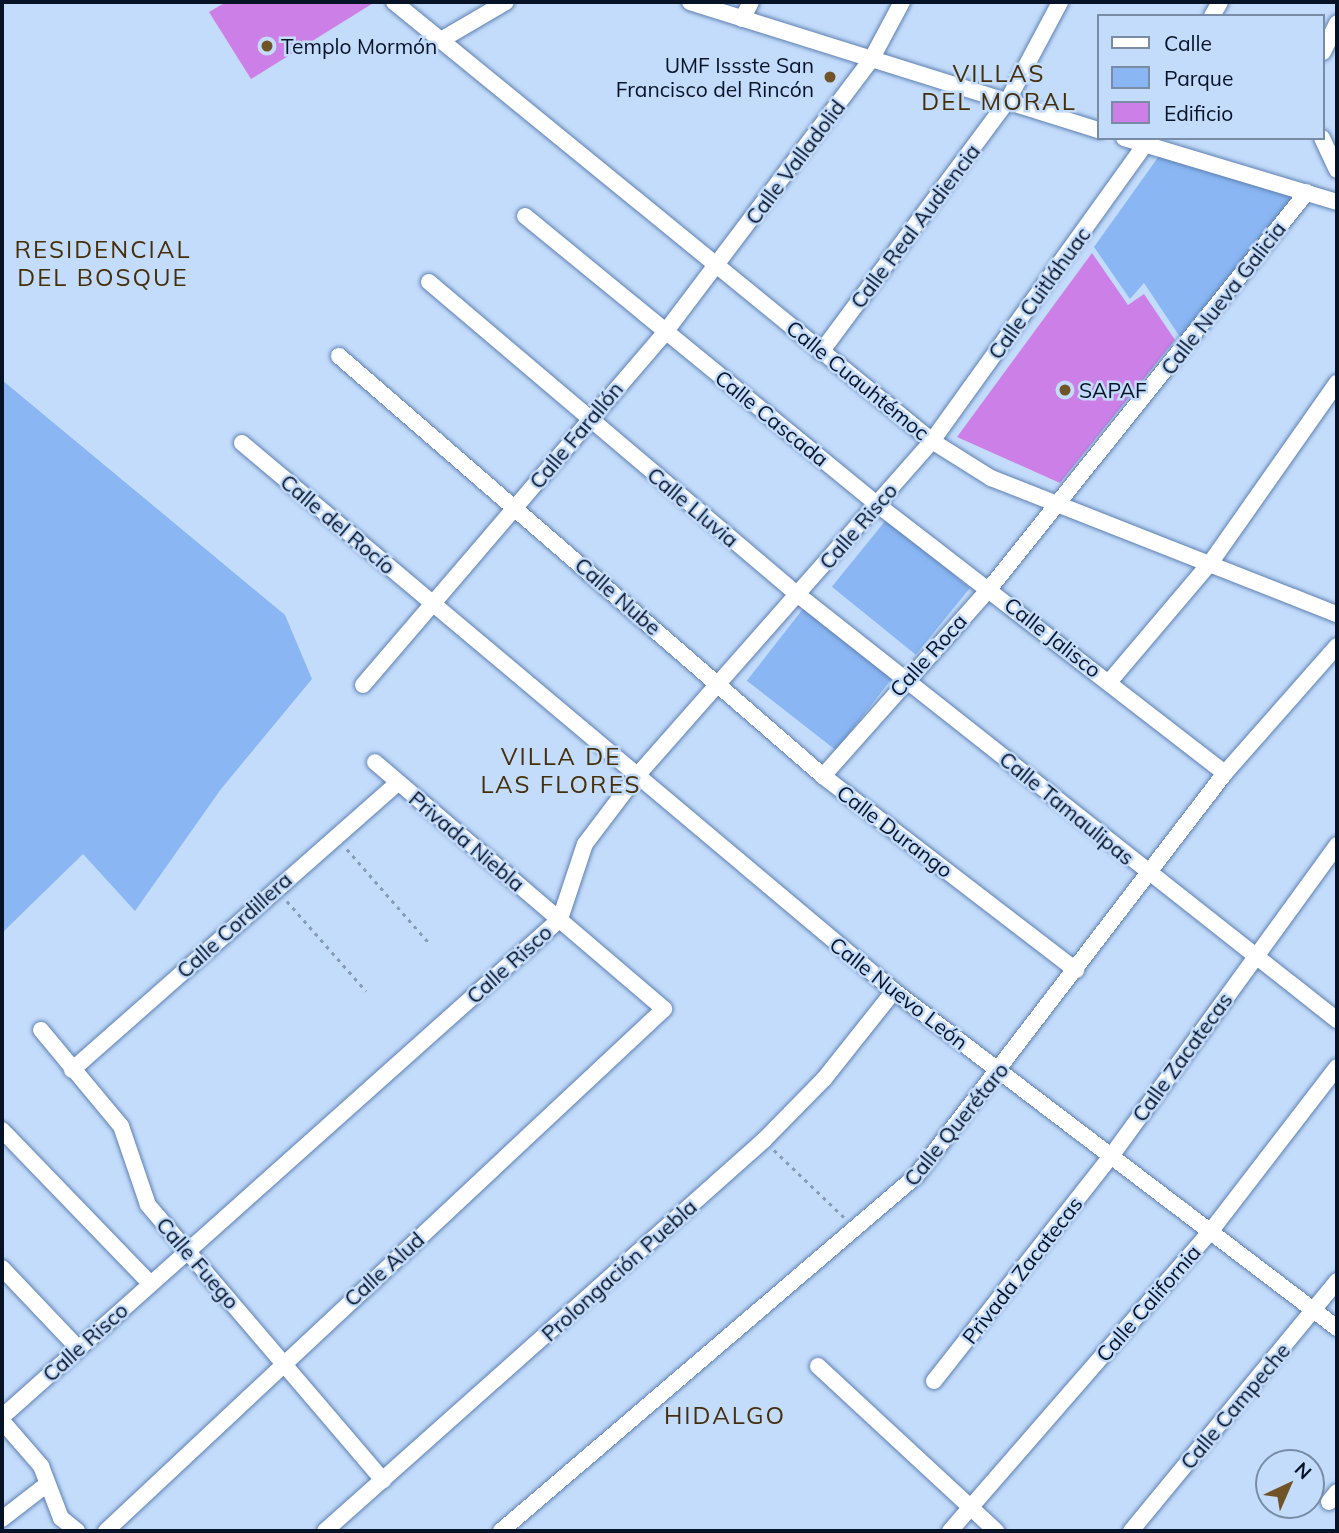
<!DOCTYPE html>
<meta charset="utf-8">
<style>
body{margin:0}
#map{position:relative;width:1339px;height:1533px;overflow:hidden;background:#c4dcfc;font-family:Mulish,sans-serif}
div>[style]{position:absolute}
.green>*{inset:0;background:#8ab6f3;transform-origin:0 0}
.building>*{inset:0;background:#cc80e7}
.path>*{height:2.5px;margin-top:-1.25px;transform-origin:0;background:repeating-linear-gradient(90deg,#879bb7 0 3.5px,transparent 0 8.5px)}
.roads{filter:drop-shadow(0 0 2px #5d80b1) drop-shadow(0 0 2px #5d80b1)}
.minor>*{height:16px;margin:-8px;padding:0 8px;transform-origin:8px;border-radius:8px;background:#fff}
.dots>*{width:19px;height:19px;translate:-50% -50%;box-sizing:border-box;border:4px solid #c4dcfc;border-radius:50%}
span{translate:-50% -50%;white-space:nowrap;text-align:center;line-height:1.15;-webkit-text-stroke:5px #c4dcfc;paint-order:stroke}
.poi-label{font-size:21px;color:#061326}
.left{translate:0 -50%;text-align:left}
.right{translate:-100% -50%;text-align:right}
.street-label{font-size:21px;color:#061326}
.quarter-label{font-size:24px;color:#452f0a;letter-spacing:2px}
.frame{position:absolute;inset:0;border:4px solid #061326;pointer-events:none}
.legend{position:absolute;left:1097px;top:14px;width:228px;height:126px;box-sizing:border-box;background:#c4dcfc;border:2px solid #788ca6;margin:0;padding:9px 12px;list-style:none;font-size:21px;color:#061326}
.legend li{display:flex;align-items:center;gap:14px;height:35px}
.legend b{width:35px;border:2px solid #788ca6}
.north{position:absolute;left:1255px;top:1449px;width:70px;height:70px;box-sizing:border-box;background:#c4dcfc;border:2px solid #788ca6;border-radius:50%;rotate:44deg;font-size:19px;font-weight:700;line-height:28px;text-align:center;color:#061326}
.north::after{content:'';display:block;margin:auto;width:24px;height:32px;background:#705427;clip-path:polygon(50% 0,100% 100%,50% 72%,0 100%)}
</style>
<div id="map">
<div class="green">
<i style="clip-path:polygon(1159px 156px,1298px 194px,1182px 340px,1144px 283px,1130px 299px,1094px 247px)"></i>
<i style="clip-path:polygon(2px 380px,285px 615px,312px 679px,221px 789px,135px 911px,83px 854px,2px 933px)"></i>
<i style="left:886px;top:520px;width:108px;height:86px;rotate:39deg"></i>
<i style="left:806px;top:605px;width:113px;height:96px;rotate:38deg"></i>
</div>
<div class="building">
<i style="clip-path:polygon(226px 2px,375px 2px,251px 79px,209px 12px)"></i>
<i style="clip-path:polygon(1092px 253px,1128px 305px,1144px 294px,1175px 340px,1060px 483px,957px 437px)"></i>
</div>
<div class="path">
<i style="left:347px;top:849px;width:125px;rotate:48.9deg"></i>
<i style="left:287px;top:901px;width:120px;rotate:48.7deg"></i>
<i style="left:774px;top:1150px;width:98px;rotate:43.8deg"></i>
</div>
<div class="roads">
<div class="minor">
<i style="left:394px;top:2px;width:694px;rotate:39.21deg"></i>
<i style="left:932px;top:441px;width:70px;rotate:32.1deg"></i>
<i style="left:991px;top:478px;width:372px;rotate:21.5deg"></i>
<i style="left:690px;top:2px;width:429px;rotate:17.4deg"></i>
<i style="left:1212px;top:16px;width:16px;rotate:-60deg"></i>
<i style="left:742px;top:19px;width:19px;rotate:-62deg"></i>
<i style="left:441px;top:40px;width:75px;rotate:-30.3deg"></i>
<i style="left:1323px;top:52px;width:32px;rotate:-64deg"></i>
<i style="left:1124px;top:138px;width:222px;rotate:16.7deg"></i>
<i style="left:1322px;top:138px;width:35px;rotate:65deg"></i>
<i style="left:525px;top:216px;width:456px;rotate:39.3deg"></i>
<i style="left:878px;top:505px;width:438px;rotate:37.7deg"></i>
<i style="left:429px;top:282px;width:482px;rotate:40.3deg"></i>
<i style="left:797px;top:594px;width:688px;rotate:38.27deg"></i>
<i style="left:821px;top:352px;width:314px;rotate:-53.4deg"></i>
<i style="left:1008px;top:100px;width:111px;rotate:-62deg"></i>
<i style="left:339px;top:356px;width:641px;rotate:40.95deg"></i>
<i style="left:823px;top:776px;width:319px;rotate:37.5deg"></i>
<i style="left:242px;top:443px;width:852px;rotate:40.05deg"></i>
<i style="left:894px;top:991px;width:557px;rotate:37.26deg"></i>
<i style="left:1110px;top:681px;width:156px;rotate:-49.7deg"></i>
<i style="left:1211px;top:562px;width:219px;rotate:-54.9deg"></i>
<i style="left:363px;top:685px;width:466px;rotate:-49.4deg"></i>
<i style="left:666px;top:331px;width:340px;rotate:-52.9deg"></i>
<i style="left:871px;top:60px;width:66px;rotate:-61.9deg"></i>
<i style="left:823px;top:776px;width:251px;rotate:-48.4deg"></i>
<i style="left:990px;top:588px;width:507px;rotate:-51.32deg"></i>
<i style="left:41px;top:1030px;width:125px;rotate:50.2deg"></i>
<i style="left:121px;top:1126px;width:83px;rotate:71.1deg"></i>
<i style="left:148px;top:1205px;width:362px;rotate:49.5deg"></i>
<i style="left:72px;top:1070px;width:434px;rotate:-41.4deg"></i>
<i style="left:2px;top:1130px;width:213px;rotate:46deg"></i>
<i style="left:2px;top:1268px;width:110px;rotate:46.5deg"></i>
<i style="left:818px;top:1366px;width:243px;rotate:42.8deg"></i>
<i style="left:934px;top:1381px;width:283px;rotate:-51.8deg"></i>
<i style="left:1109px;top:1159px;width:388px;rotate:-54deg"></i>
<i style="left:2px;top:1417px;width:748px;rotate:-41.75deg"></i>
<i style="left:560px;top:919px;width:79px;rotate:-71.6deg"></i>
<i style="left:585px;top:844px;width:83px;rotate:-52.9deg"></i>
<i style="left:635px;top:778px;width:449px;rotate:-48.6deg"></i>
<i style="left:932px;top:441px;width:373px;rotate:-54.3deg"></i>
<i style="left:2px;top:1421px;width:60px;rotate:49.1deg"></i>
<i style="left:41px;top:1466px;width:56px;rotate:69deg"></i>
<i style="left:61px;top:1518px;width:21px;rotate:39deg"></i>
<i style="left:1329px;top:1502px;width:13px;rotate:-51deg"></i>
<i style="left:2px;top:1519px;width:56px;rotate:-37.7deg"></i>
<i style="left:106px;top:1531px;width:764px;rotate:-43.09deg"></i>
<i style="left:664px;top:1009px;width:380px;rotate:-139.5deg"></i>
<i style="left:325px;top:1531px;width:588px;rotate:-41.69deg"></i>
<i style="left:764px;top:1140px;width:86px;rotate:-45.5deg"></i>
<i style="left:824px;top:1079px;width:112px;rotate:-51.5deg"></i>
<i style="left:501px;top:1531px;width:546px;rotate:-40.54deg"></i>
<i style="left:916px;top:1176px;width:508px;rotate:-52.52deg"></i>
<i style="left:1225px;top:773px;width:169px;rotate:-48.6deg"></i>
<i style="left:950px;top:1531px;width:396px;rotate:-49deg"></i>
<i style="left:1210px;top:1232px;width:208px;rotate:-52.4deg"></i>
<i style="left:1131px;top:1531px;width:324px;rotate:-50.5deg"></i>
</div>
</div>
<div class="dots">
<i style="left:267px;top:46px;background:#705427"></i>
<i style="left:830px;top:77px;background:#705427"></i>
<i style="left:1065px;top:390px;background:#705427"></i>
</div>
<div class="poi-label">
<span class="left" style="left:281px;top:46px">Templo Mormón</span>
<span class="right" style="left:814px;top:77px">UMF Issste San<br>Francisco del Rincón</span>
<span class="left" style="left:1079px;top:390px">SAPAF</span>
</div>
<div class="street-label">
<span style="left:795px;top:162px;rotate:-53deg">Calle Valladolid</span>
<span style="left:915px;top:226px;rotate:-53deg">Calle Real Audiencia</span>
<span style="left:1039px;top:293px;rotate:-54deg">Calle Cuitláhuac</span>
<span style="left:1223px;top:298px;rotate:-52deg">Calle Nueva Galicia</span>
<span style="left:858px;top:380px;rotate:39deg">Calle Cuauhtémoc</span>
<span style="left:772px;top:418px;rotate:39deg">Calle Cascada</span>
<span style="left:576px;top:435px;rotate:-50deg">Calle Farallón</span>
<span style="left:693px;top:507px;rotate:40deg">Calle Lluvia</span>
<span style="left:338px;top:524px;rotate:40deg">Calle del Rocío</span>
<span style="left:858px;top:526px;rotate:-49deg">Calle Risco</span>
<span style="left:618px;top:596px;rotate:41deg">Calle Nube</span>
<span style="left:1053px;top:637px;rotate:38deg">Calle Jalisco</span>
<span style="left:928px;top:655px;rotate:-48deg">Calle Roca</span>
<span style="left:1067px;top:808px;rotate:39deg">Calle Tamaulipas</span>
<span style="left:895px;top:831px;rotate:37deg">Calle Durango</span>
<span style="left:467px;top:841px;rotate:40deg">Privada Niebla</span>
<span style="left:234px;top:925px;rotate:-42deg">Calle Cordillera</span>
<span style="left:509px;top:964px;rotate:-42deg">Calle Risco</span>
<span style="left:899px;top:993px;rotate:38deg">Calle Nuevo León</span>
<span style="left:1182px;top:1057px;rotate:-54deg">Calle Zacatecas</span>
<span style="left:956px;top:1124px;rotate:-51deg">Calle Querétaro</span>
<span style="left:198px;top:1263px;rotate:49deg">Calle Fuego</span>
<span style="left:384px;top:1269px;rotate:-42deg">Calle Alud</span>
<span style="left:619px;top:1270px;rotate:-42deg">Prolongación Puebla</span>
<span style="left:1022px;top:1270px;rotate:-52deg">Privada Zacatecas</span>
<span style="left:1148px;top:1303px;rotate:-49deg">Calle California</span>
<span style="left:85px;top:1342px;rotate:-42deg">Calle Risco</span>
<span style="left:1235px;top:1406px;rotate:-50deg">Calle Campeche</span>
</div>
<div class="quarter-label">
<span style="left:999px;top:88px">VILLAS<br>DEL MORAL</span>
<span style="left:103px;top:264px">RESIDENCIAL<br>DEL BOSQUE</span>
<span style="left:561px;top:771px">VILLA DE<br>LAS FLORES</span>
<span style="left:725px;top:1416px">HIDALGO</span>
</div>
<div class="frame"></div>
<ul class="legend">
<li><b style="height:9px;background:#fff"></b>Calle</li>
<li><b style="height:19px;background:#8ab6f3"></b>Parque</li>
<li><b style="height:19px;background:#cc80e7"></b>Edificio</li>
</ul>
<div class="north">N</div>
</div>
